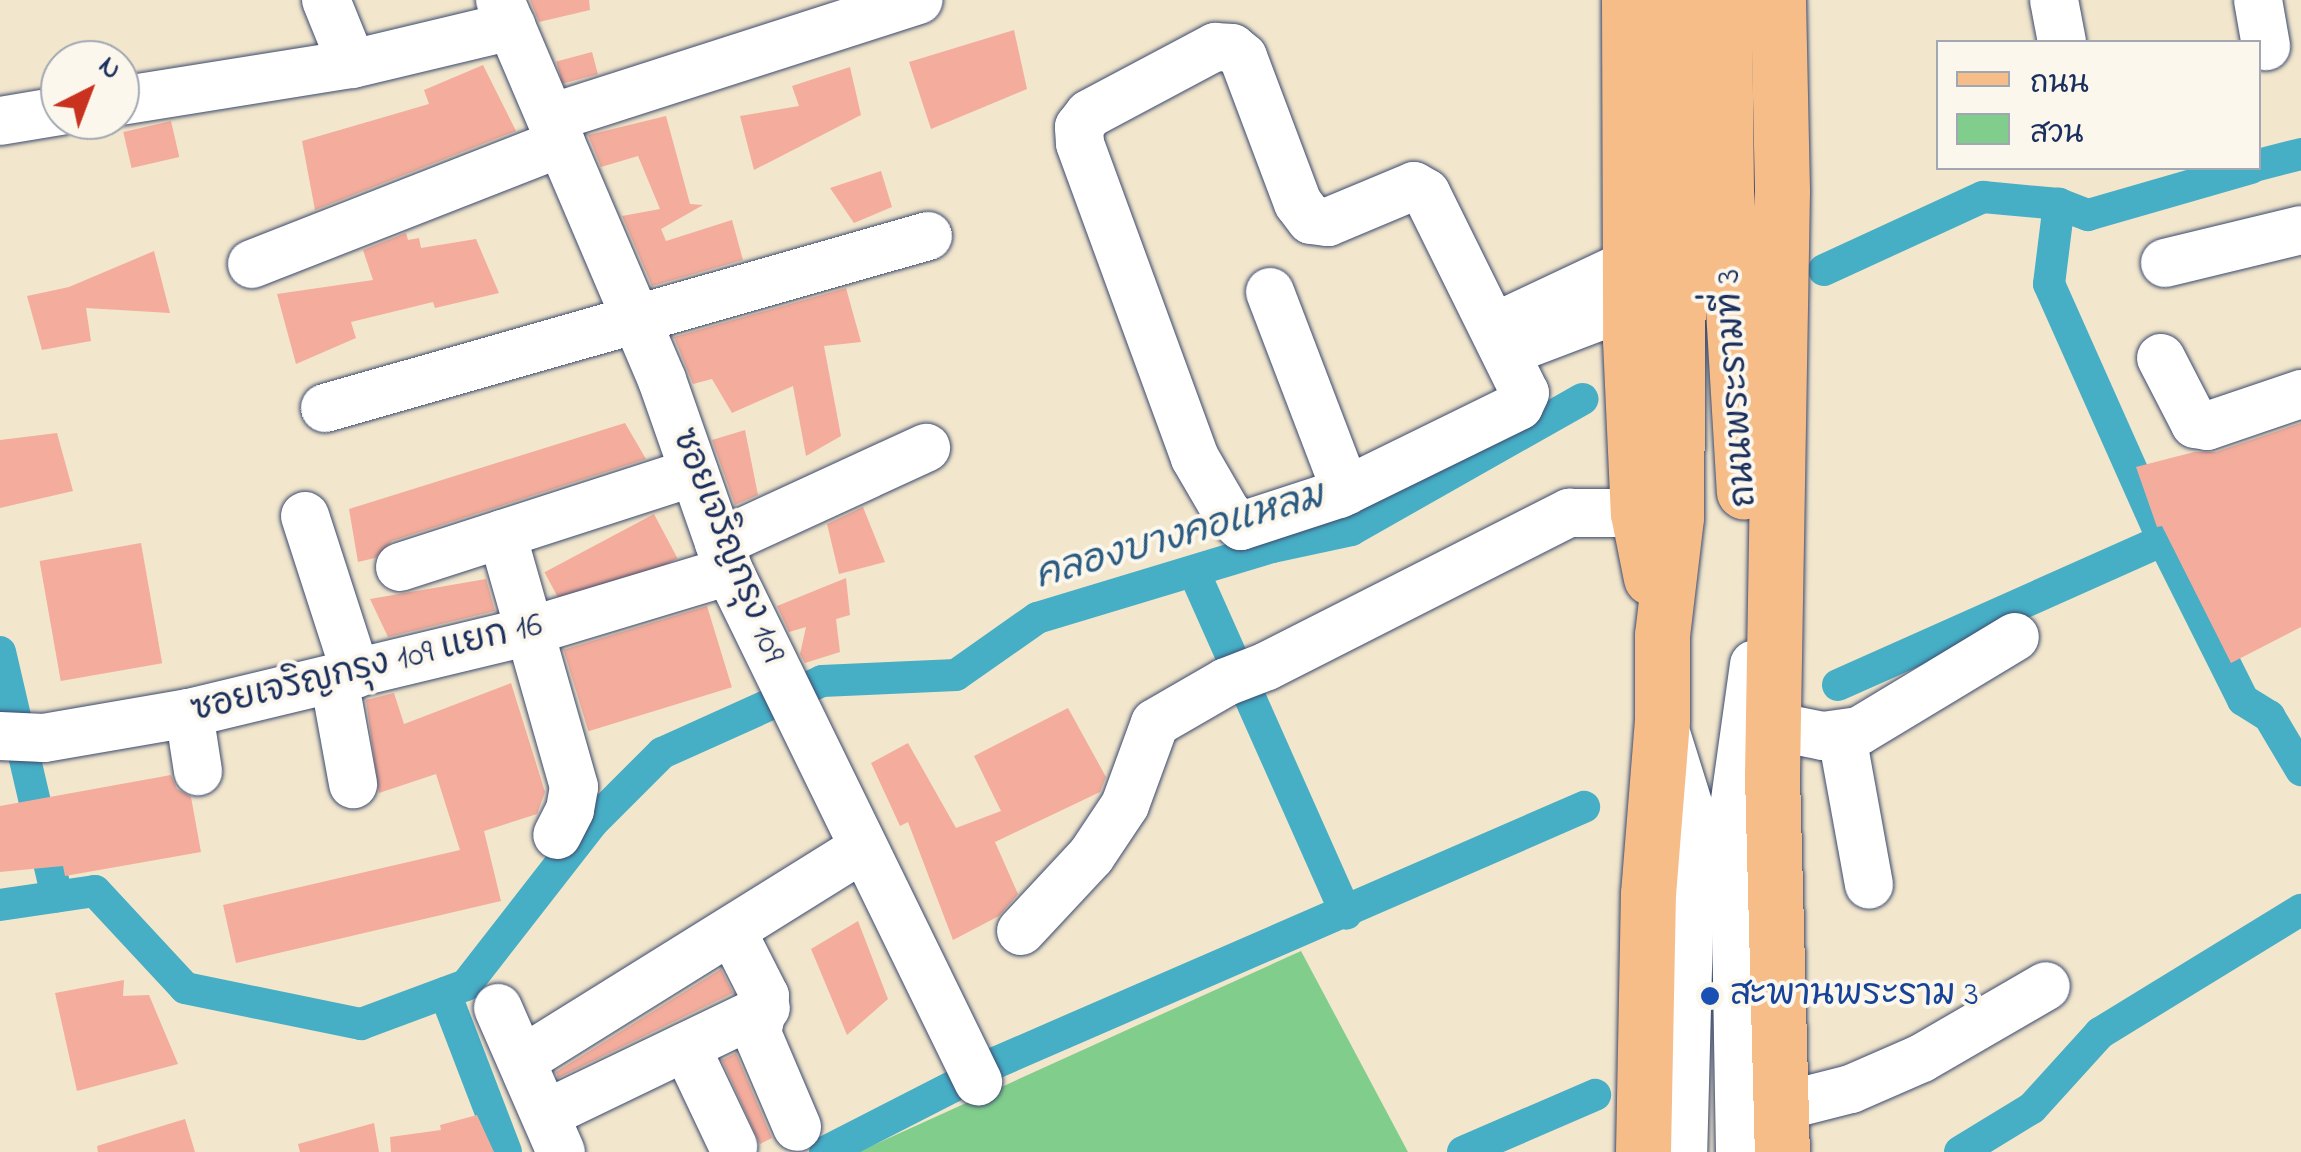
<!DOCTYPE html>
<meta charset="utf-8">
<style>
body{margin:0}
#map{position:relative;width:2301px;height:1152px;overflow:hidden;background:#f2e6cc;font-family:"Indie Flower","Playpen Sans Thai",sans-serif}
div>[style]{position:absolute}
.green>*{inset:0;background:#81cd8b}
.canal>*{height:32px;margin:-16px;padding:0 16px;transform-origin:16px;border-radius:16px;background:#46aec5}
.building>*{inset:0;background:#f4ad9c;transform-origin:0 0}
.roads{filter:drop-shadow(0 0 2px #3b4a6e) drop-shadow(0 0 2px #3b4a6e)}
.minor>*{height:48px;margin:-24px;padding:0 24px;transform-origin:24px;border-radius:24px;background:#fff}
.major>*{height:55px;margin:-27.5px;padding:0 27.5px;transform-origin:27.5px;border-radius:27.5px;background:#f7bd88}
.dots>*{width:28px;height:28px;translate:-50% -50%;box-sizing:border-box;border:5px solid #fbf7ec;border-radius:50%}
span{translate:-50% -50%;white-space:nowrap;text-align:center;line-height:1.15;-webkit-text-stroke:8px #fbf7ec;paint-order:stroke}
.street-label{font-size:35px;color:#1b2f5e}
.transit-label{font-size:35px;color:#164399}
.left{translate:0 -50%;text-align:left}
.water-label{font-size:38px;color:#2a5b82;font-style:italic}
.legend{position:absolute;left:1936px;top:40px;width:325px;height:130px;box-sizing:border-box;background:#fbf7ec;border:2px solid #a1a7b3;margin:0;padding:12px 18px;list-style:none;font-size:30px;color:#1b2f5e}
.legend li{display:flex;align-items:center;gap:20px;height:50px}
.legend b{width:50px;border:2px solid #a1a7b3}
.north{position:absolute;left:40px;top:40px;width:100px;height:100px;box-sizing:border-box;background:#fbf7ec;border:2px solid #a1a7b3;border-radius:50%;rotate:42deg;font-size:28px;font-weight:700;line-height:40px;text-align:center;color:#1b2f5e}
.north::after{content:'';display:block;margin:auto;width:35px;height:45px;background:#c8321e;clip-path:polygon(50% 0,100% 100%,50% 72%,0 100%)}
</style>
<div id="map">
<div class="green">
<i style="clip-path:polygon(1301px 951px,1408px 1152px,858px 1152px)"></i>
</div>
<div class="canal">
<i style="left:2258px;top:165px;width:44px;rotate:-14.3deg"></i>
<i style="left:1824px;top:270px;width:175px;rotate:-24.7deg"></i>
<i style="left:1983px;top:197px;width:76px;rotate:5.3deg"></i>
<i style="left:2059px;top:204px;width:31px;rotate:21deg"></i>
<i style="left:2088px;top:215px;width:170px;rotate:-16.1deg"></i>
<i style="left:2163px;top:540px;width:179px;rotate:63.4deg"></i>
<i style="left:2243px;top:700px;width:31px;rotate:32deg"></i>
<i style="left:2269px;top:716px;width:63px;rotate:59.3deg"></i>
<i style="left:1194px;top:572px;width:374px;rotate:66deg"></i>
<i style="left:0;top:652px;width:251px;rotate:76.9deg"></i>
<i style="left:1838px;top:685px;width:356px;rotate:-24deg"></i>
<i style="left:2163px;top:540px;width:280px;rotate:-114deg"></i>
<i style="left:2049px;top:284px;width:81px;rotate:-82.9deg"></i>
<i style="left:0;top:905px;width:96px;rotate:-8.4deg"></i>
<i style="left:95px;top:891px;width:132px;rotate:47.1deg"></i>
<i style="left:185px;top:988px;width:180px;rotate:11.6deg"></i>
<i style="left:361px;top:1024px;width:112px;rotate:-20.4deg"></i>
<i style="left:466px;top:985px;width:207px;rotate:-52.1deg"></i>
<i style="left:593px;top:822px;width:98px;rotate:-45deg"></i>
<i style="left:662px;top:753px;width:175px;rotate:-24.2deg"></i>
<i style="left:822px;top:681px;width:134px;rotate:-2.6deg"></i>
<i style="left:956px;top:675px;width:99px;rotate:-35.1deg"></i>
<i style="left:1037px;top:618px;width:245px;rotate:-16.8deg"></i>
<i style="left:1272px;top:547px;width:81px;rotate:-12.1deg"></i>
<i style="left:1351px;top:530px;width:266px;rotate:-29.5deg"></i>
<i style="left:445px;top:993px;width:170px;rotate:69deg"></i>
<i style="left:988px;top:1066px;width:650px;rotate:-23.49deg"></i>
<i style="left:825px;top:1152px;width:147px;rotate:-27.1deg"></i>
<i style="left:1463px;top:1152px;width:144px;rotate:-23.4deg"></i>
<i style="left:1960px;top:1152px;width:84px;rotate:-31.4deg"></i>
<i style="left:2032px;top:1108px;width:101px;rotate:-47.8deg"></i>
<i style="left:2100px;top:1033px;width:236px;rotate:-31.5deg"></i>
</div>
<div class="building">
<i style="clip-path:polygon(530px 0,589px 0,590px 10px,539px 22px)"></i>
<i style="clip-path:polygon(1014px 30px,1027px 89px,931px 129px,909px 62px)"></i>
<i style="left:592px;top:52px;width:23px;height:37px;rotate:75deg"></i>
<i style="clip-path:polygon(483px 65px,516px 131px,315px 210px,302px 141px,429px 104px,424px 90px)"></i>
<i style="clip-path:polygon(850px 67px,861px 115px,754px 170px,740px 116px,799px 106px,792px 86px)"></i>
<i style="clip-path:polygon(666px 116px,690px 204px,703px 205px,661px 229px,666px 241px,732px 220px,743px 260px,652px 286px,622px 216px,660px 209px,638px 156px,601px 167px,588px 135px)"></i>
<i style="left:171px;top:121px;width:37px;height:49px;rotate:77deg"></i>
<i style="clip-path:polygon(881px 171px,892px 207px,854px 223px,830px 188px)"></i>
<i style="clip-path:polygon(406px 233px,408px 240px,419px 238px,421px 248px,476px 239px,499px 293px,435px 308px,433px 302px,351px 322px,356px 338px,296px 364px,277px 294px,373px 280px,363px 250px)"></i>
<i style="clip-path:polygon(154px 251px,170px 313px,86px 308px,91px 341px,42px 350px,27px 296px,69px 287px)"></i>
<i style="clip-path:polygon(846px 288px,861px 342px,824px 346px,841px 436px,806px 456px,793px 386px,732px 413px,712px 379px,693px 384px,674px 337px)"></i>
<i style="clip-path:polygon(625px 423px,646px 459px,392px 541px,375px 558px,358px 562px,349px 509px)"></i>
<i style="clip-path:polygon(2301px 423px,2301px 627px,2231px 663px,2162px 526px,2157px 527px,2136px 467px,2194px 452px,2216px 452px)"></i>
<i style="clip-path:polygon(745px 430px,758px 495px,735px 505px,712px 440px)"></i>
<i style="clip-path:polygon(57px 433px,73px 491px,0 508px,0 440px)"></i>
<i style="clip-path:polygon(863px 507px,885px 562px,839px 574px,827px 524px)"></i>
<i style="left:654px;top:514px;width:50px;height:124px;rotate:62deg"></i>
<i style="left:141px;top:543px;width:122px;height:103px;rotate:80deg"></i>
<i style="clip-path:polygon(846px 578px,850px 615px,836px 619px,840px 652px,805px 663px,800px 654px,806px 627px,789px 632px,777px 606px)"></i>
<i style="clip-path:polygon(486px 579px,495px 611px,388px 637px,370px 599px)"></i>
<i style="left:707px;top:606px;width:85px;height:150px;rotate:73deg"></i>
<i style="clip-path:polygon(511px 683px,545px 792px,537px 814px,484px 831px,501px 901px,236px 963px,223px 905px,460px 850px,436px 774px,379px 793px,366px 700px,394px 693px,404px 724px)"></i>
<i style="clip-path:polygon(1068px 708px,1106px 777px,1100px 792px,995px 842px,1018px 894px,999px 916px,953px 940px,908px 822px,900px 826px,871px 763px,908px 743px,956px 828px,1001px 811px,974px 756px)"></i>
<i style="clip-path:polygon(171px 775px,177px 789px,191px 797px,201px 852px,65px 876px,63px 866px,0 872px,0 806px)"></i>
<i style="clip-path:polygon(858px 921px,888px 999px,847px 1035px,811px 949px)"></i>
<i style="clip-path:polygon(721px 969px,733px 993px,558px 1078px,556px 1072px)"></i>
<i style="clip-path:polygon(124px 980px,123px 996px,149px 995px,178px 1064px,77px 1091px,55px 993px)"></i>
<i style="clip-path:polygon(736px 1053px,772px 1138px,760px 1144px,722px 1060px)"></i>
<i style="clip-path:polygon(477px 1115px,494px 1152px,391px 1152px,390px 1137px,441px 1130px,440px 1125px)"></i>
<i style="clip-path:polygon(185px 1119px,195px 1152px,98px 1152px,97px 1146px)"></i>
<i style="clip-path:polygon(374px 1123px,379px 1152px,300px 1152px,298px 1144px)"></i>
</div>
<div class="roads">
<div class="minor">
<i style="left:326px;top:0;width:69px;rotate:67.9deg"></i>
<i style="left:500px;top:0;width:413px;rotate:66.9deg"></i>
<i style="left:662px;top:380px;width:202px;rotate:70.7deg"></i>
<i style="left:729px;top:571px;width:568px;rotate:63.98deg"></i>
<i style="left:2054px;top:0;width:43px;rotate:79.2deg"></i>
<i style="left:2258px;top:0;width:47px;rotate:80.1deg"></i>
<i style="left:1215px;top:47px;width:17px;rotate:3deg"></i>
<i style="left:1232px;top:48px;width:14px;rotate:39deg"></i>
<i style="left:1243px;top:57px;width:156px;rotate:69.4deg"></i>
<i style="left:1298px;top:203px;width:21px;rotate:53deg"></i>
<i style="left:1311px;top:220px;width:17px;rotate:7deg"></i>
<i style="left:1328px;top:222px;width:93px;rotate:-22.7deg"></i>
<i style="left:1414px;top:186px;width:14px;rotate:30deg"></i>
<i style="left:1426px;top:193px;width:223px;rotate:63.7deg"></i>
<i style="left:1525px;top:393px;width:14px;rotate:115deg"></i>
<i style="left:1519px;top:406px;width:200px;rotate:153.9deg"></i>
<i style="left:1339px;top:494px;width:103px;rotate:161.9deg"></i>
<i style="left:1241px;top:526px;width:19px;rotate:-137deg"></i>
<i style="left:1227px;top:513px;width:64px;rotate:-120.2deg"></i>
<i style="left:1195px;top:458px;width:335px;rotate:-110.1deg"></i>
<i style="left:1080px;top:143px;width:16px;rotate:-94deg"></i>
<i style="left:1079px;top:127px;width:16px;rotate:-52deg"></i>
<i style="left:1089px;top:114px;width:143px;rotate:-28deg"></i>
<i style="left:120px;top:101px;width:235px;rotate:-9.1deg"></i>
<i style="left:352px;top:64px;width:164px;rotate:-13.4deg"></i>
<i style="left:551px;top:118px;width:386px;rotate:-17.8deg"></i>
<i style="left:0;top:121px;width:61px;rotate:-9.5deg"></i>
<i style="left:2165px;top:263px;width:140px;rotate:-13.6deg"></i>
<i style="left:252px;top:264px;width:332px;rotate:-21.4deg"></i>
<i style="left:1270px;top:292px;width:213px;rotate:69.1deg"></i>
<i style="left:1495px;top:327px;width:148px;rotate:-25.2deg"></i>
<i style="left:1516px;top:348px;width:121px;rotate:-20.8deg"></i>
<i style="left:2161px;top:358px;width:74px;rotate:62.7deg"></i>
<i style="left:2195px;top:424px;width:12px;rotate:9deg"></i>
<i style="left:2207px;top:426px;width:99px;rotate:-18.8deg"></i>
<i style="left:325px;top:408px;width:627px;rotate:-15.92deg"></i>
<i style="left:305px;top:516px;width:166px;rotate:72.1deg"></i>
<i style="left:502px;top:534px;width:263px;rotate:74.1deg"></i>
<i style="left:574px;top:787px;width:23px;rotate:100deg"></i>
<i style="left:570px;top:810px;width:28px;rotate:117deg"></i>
<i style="left:719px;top:543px;width:228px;rotate:-24.7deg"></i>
<i style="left:400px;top:567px;width:309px;rotate:-17.9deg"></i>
<i style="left:334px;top:679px;width:107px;rotate:79.7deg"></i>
<i style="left:189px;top:713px;width:59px;rotate:81.2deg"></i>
<i style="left:1773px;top:726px;width:51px;rotate:11.3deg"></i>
<i style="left:1823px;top:736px;width:36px;rotate:-8deg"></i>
<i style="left:1859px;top:731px;width:182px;rotate:-31.1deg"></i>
<i style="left:1665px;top:730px;width:90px;rotate:72.6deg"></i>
<i style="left:1692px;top:816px;width:336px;rotate:91.5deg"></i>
<i style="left:0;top:736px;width:44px;rotate:2.6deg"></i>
<i style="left:44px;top:738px;width:147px;rotate:-9.8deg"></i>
<i style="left:189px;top:713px;width:351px;rotate:-13.5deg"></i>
<i style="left:530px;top:631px;width:208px;rotate:-16.8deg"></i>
<i style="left:1842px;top:736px;width:151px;rotate:79.7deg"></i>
<i style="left:732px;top:931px;width:73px;rotate:63.1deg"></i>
<i style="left:765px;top:996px;width:38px;rotate:102deg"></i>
<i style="left:757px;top:1033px;width:102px;rotate:66.9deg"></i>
<i style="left:1021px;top:931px;width:103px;rotate:-47deg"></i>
<i style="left:1091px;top:856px;width:61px;rotate:-56.3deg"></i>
<i style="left:1125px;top:805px;width:87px;rotate:-69.9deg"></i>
<i style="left:1155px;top:723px;width:82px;rotate:-30deg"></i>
<i style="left:1226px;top:682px;width:44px;rotate:-21.3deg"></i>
<i style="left:1267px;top:666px;width:339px;rotate:-26.9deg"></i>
<i style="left:1569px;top:513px;width:69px"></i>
<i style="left:498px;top:1008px;width:157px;rotate:66.4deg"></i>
<i style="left:686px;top:1047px;width:110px;rotate:64.6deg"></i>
<i style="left:524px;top:1059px;width:398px;rotate:-31.9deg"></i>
<i style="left:1780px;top:1107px;width:73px;rotate:-14.2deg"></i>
<i style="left:1851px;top:1089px;width:77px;rotate:-23.6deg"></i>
<i style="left:1922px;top:1058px;width:143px;rotate:-30.1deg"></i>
<i style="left:546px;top:1114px;width:244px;rotate:-25.7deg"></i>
<i style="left:1740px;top:1152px;width:345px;rotate:-91deg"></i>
<i style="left:1734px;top:807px;width:144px;rotate:-82deg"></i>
</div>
<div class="major">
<i style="left:1629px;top:0;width:340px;rotate:89.8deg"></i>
<i style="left:1630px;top:340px;width:173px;rotate:87.4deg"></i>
<i style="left:1638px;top:513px;width:66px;rotate:78.7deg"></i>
<i style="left:1724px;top:0;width:191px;rotate:89.4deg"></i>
<i style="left:1726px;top:191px;width:301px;rotate:86.6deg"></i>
<i style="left:1778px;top:0;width:190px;rotate:88.8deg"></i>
<i style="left:1782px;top:190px;width:585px;rotate:90.98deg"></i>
<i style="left:1772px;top:775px;width:377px;rotate:88.5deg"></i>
<i style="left:1643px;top:1152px;width:258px;rotate:-88.9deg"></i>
<i style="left:1648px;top:894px;width:174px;rotate:-85.4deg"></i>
<i style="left:1662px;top:721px;width:86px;rotate:-90deg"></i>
<i style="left:1662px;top:635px;width:119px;rotate:-83.2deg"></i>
<i style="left:1676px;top:517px;width:517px;rotate:-89.56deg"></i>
</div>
</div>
<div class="dots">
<i style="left:1710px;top:996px;background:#1a4fb4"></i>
</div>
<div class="street-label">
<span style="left:1738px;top:388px;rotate:-94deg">ถนนพระรามที่ 3</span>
<span style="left:727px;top:546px;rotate:68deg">ซอยเจริญกรุง 109</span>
<span style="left:367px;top:669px;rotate:-14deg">ซอยเจริญกรุง 109 แยก 16</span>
</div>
<div class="transit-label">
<span class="left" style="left:1730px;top:996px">สะพานพระราม 3</span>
</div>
<div class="water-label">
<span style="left:1180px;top:538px;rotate:-16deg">คลองบางคอแหลม</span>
</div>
<ul class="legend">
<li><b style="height:12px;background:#f7bd88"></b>ถนน</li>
<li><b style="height:28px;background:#81cd8b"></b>สวน</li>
</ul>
<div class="north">N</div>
</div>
